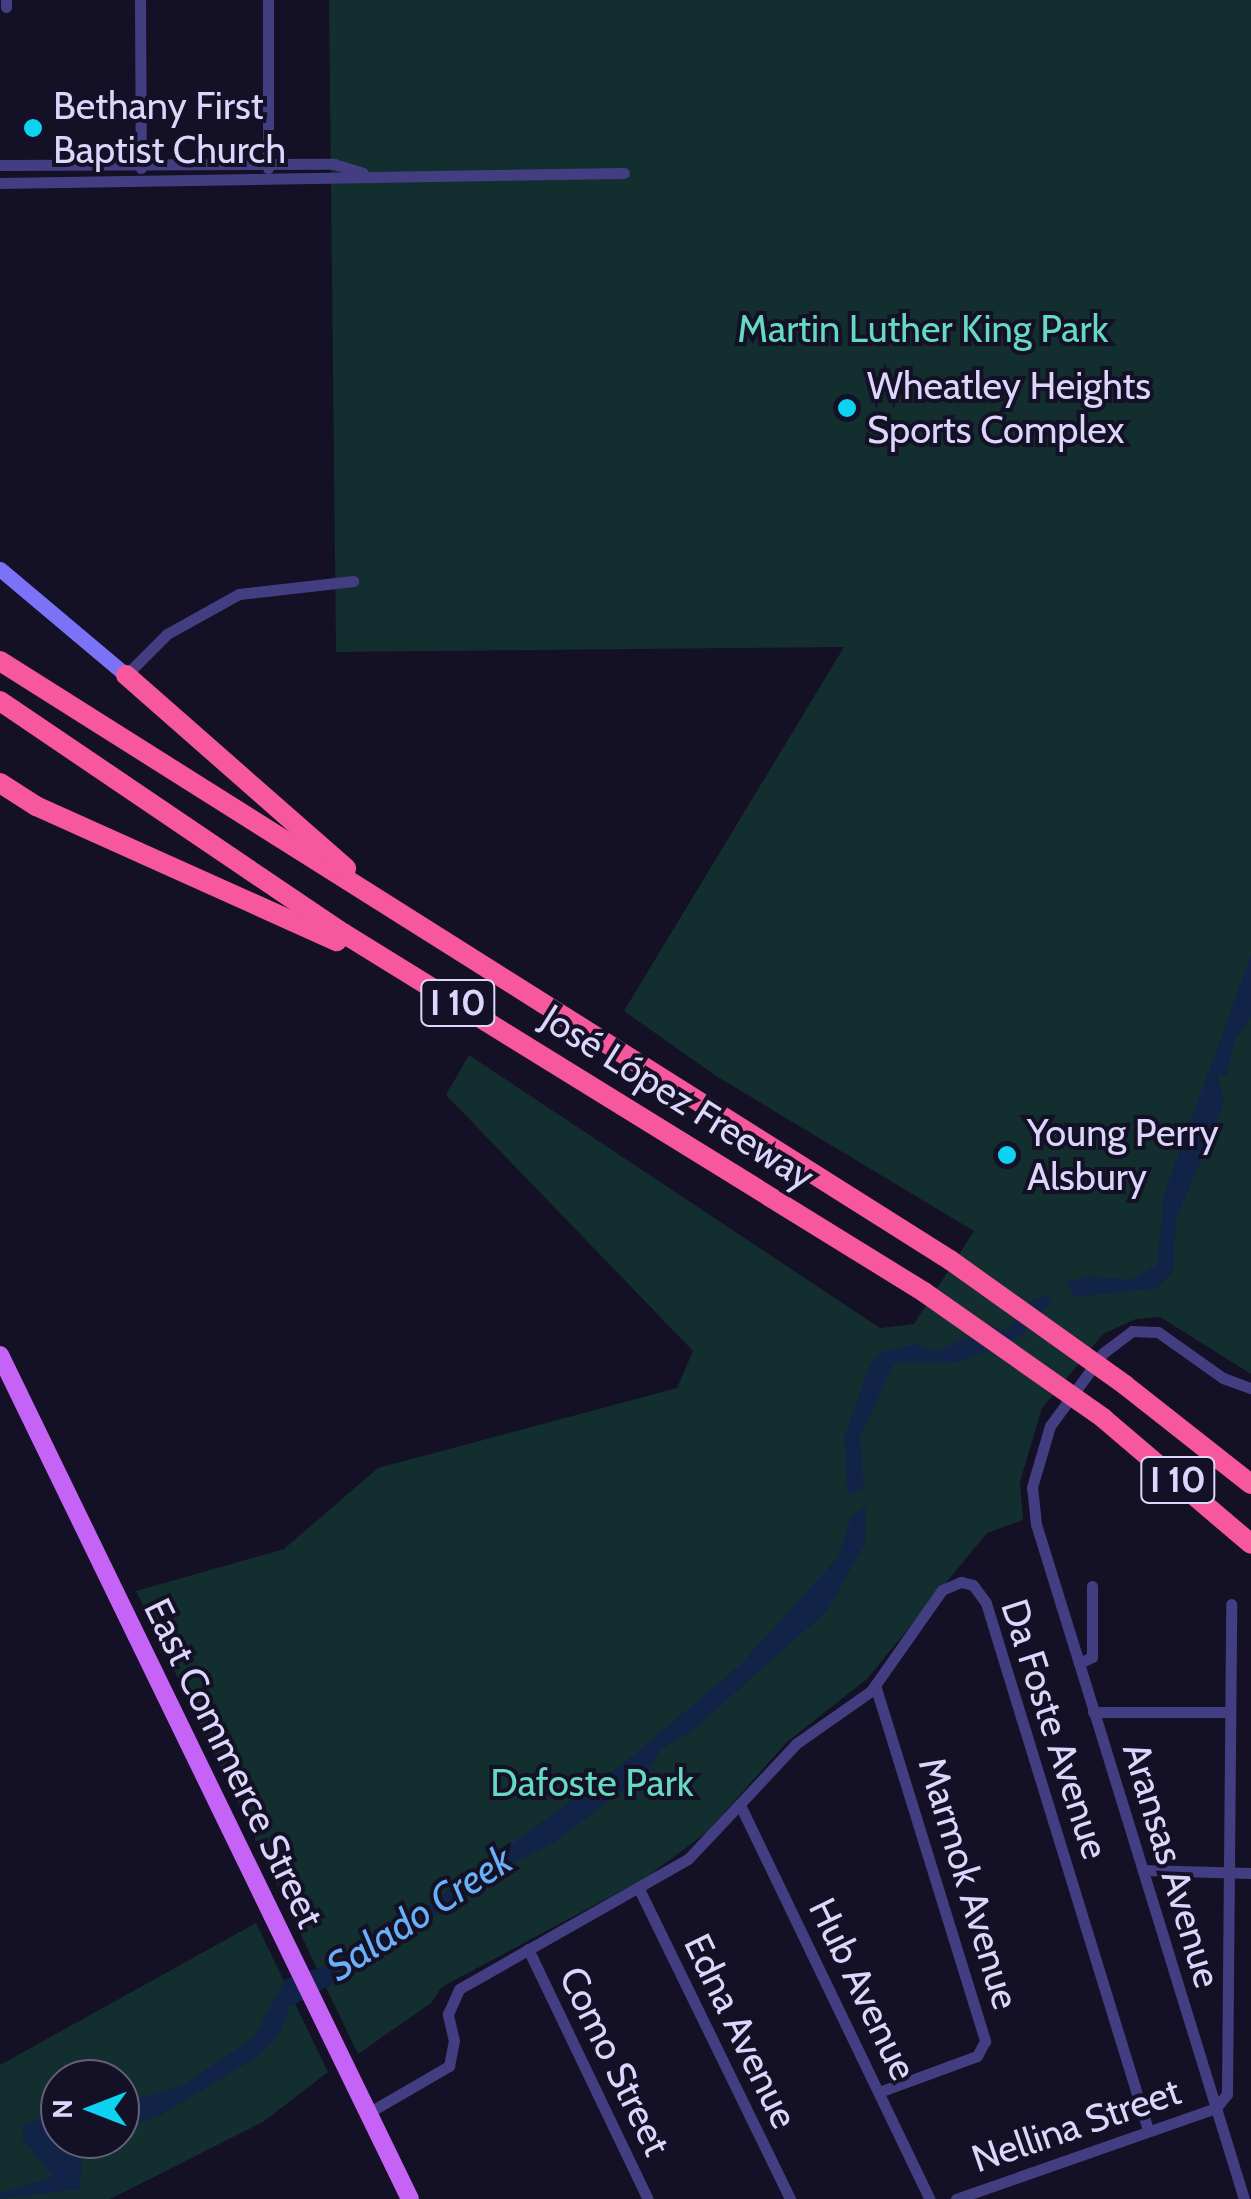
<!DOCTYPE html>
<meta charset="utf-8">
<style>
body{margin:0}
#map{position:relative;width:1251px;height:2199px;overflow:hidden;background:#141025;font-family:Cabin,sans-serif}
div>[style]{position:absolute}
.green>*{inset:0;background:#132e2e}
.water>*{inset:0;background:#112448}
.street>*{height:11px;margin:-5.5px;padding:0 5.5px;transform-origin:5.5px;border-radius:5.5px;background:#433e81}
.secondary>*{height:15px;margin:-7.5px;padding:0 7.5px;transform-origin:7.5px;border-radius:7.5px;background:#7b72f8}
.primary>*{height:18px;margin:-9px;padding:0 9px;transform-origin:9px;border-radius:9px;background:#c563f7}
.highway>*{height:20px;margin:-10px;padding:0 10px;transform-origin:10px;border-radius:10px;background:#f6579d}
.highway-bridge>*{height:20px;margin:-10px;padding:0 10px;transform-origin:10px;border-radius:10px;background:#f6579d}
.dots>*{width:28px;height:28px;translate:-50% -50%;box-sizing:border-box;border:5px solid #141025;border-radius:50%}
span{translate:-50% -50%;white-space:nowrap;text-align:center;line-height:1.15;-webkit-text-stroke:8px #141025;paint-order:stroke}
.shield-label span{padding:2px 8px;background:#141025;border:2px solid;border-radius:8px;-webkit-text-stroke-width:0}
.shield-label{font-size:35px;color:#dcd6fd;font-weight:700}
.poi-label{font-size:38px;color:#dcd6fd}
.left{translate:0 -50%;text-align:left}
.park-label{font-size:38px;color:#65d9c1}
.street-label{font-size:38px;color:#dcd6fd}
.water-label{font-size:40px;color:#69b0f7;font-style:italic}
.north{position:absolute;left:40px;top:2059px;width:100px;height:100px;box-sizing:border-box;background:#141025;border:2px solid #645f7b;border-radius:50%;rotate:270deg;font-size:28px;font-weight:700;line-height:40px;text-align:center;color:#dcd6fd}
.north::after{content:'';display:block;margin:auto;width:35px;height:45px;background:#0dd2f2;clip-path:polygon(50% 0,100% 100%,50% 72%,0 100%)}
</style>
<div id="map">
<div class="green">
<i style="clip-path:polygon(329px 0,1251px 0,1251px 1374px,1160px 1317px,1136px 1319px,1103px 1334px,1042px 1408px,1020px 1482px,1023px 1520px,987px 1533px,867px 1679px,787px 1742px,707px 1832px,647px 1877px,442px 1987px,431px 2003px,358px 2054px,136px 1591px,284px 1549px,378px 1468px,677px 1388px,693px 1351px,446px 1095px,469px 1055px,880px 1328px,914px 1324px,974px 1231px,716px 1076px,624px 1011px,844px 647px,336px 652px)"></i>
<i style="clip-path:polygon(evenodd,256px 1923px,328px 2072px,263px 2122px,110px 2199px,0 2199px,0 2065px,256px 1923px,60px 2079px,120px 2079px,120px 2139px,60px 2139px,60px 2079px)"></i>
</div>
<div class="water">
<i style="clip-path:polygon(1251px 955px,1251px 1017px,1235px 1041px,1227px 1076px,1218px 1073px,1224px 1104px,1176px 1220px,1173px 1272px,1156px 1288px,1075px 1297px,1066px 1282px,1091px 1276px,1131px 1280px,1157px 1265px,1164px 1194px)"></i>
<i style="clip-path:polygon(1049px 1295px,1052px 1302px,1024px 1334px,991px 1351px,955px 1363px,895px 1363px,860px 1436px,864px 1489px,848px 1494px,844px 1438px,870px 1365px,881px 1352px,916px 1344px,935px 1351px,993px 1326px,1006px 1331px,1033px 1299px)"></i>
<i style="clip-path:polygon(866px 1507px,865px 1544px,827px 1611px,692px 1731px,661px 1749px,648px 1771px,555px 1842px,474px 1883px,394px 1948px,371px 1962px,366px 1957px,359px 1969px,290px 2007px,278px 2036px,257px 2057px,161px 2115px,120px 2129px,120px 2103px,180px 2087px,254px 2037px,286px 1979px,360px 1954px,629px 1759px,740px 1665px,838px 1557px,852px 1515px)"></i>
<i style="clip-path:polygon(50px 2114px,60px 2117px,60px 2139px,103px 2139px,82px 2153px,80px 2189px,0 2199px,0 2193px,53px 2177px,22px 2138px,24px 2125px)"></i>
</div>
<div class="street">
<i style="left:6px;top:0;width:7px;rotate:90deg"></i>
<i style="left:140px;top:0;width:168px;rotate:89.7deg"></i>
<i style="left:0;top:165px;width:334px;rotate:-0.2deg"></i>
<i style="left:334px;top:164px;width:30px;rotate:17deg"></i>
<i style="left:268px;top:168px;width:168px;rotate:-90deg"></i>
<i style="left:0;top:183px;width:624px;rotate:-0.92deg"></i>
<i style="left:126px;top:675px;width:58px;rotate:-45deg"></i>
<i style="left:167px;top:634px;width:82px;rotate:-29.1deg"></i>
<i style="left:239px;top:594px;width:115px;rotate:-6.5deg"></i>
<i style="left:1092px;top:1586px;width:71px;rotate:90deg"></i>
<i style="left:1092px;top:1657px;width:14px;rotate:155deg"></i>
<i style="left:1079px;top:1663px;width:145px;rotate:-107.2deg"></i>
<i style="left:1036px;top:1524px;width:37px;rotate:-96deg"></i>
<i style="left:1032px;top:1487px;width:64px;rotate:-73.6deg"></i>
<i style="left:1050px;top:1426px;width:90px;rotate:-54deg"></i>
<i style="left:1103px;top:1353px;width:36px;rotate:-37deg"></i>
<i style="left:1132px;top:1331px;width:26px;rotate:2deg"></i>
<i style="left:1158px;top:1332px;width:80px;rotate:35.3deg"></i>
<i style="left:1223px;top:1378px;width:30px;rotate:20deg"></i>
<i style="left:1079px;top:1663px;width:561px;rotate:72.89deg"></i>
<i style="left:875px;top:1685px;width:373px;rotate:72.8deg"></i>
<i style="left:985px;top:2041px;width:17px;rotate:118deg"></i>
<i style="left:977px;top:2056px;width:104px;rotate:159.8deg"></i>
<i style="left:1093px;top:1712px;width:137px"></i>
<i style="left:740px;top:1805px;width:437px;rotate:64.3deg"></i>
<i style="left:1143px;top:1870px;width:108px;rotate:1.6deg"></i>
<i style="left:639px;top:1889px;width:345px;rotate:64deg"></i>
<i style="left:528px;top:1949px;width:277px;rotate:64.4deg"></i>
<i style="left:368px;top:2113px;width:94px;rotate:-30.1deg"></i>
<i style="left:449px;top:2066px;width:25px;rotate:-79deg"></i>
<i style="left:454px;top:2041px;width:28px;rotate:-103deg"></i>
<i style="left:448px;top:2014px;width:27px;rotate:-66deg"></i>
<i style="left:459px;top:1989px;width:263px;rotate:-29.6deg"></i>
<i style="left:688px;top:1859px;width:159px;rotate:-46.8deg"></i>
<i style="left:797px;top:1743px;width:90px;rotate:-35.1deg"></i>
<i style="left:871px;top:1691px;width:123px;rotate:-54.9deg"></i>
<i style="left:942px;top:1590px;width:21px;rotate:-23deg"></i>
<i style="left:961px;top:1582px;width:12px;rotate:14deg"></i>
<i style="left:973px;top:1585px;width:22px;rotate:54deg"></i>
<i style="left:986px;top:1603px;width:551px;rotate:72.91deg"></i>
<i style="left:956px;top:2199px;width:275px;rotate:-19.3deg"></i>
<i style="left:1216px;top:2108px;width:18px;rotate:-52deg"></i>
<i style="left:1227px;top:2094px;width:490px;rotate:-89.5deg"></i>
</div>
<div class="secondary">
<i style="left:0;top:569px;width:165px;rotate:40.1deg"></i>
</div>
<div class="primary">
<i style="left:0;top:1355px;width:938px;rotate:64.09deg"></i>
</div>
<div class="highway">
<i style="left:0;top:661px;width:1123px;rotate:32.23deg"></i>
<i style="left:126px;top:675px;width:293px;rotate:41.3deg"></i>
<i style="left:0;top:701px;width:414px;rotate:34.1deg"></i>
<i style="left:343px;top:933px;width:683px;rotate:31.71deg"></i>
<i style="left:0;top:783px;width:43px;rotate:32.6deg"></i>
<i style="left:36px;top:806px;width:330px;rotate:24.2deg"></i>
<i style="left:1125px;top:1385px;width:160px;rotate:38.2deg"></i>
<i style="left:1103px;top:1418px;width:194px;rotate:40.4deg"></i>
</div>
<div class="highway-bridge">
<i style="left:950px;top:1260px;width:215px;rotate:35.5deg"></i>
<i style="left:924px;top:1292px;width:219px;rotate:35.1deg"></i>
</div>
<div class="dots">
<i style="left:33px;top:128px;background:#0dd2f2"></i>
<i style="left:847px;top:408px;background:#0dd2f2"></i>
<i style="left:1007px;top:1155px;background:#0dd2f2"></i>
</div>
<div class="shield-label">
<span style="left:458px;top:1003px">I 10</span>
<span style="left:1178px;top:1480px">I 10</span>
</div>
<div class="poi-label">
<span class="left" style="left:53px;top:128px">Bethany First<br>Baptist Church</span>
<span class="left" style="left:867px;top:408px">Wheatley Heights<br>Sports Complex</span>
<span class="left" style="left:1027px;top:1155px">Young Perry<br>Alsbury</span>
</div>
<div class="park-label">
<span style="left:923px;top:329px">Martin Luther King Park</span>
<span style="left:592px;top:1783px">Dafoste Park</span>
</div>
<div class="street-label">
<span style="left:678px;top:1097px;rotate:32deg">José López Freeway</span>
<span style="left:1055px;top:1729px;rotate:72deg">Da Foste Avenue</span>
<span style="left:234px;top:1763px;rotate:64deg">East Commerce Street</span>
<span style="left:1172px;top:1865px;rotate:73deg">Aransas Avenue</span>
<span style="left:969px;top:1883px;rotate:73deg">Marmok Avenue</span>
<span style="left:863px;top:1989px;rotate:64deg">Hub Avenue</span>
<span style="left:741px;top:2031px;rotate:64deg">Edna Avenue</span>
<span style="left:615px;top:2061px;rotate:64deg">Como Street</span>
<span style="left:1076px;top:2125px;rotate:-19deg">Nellina Street</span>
</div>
<div class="water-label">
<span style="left:419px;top:1913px;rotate:-33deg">Salado Creek</span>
</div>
<div class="north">N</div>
</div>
